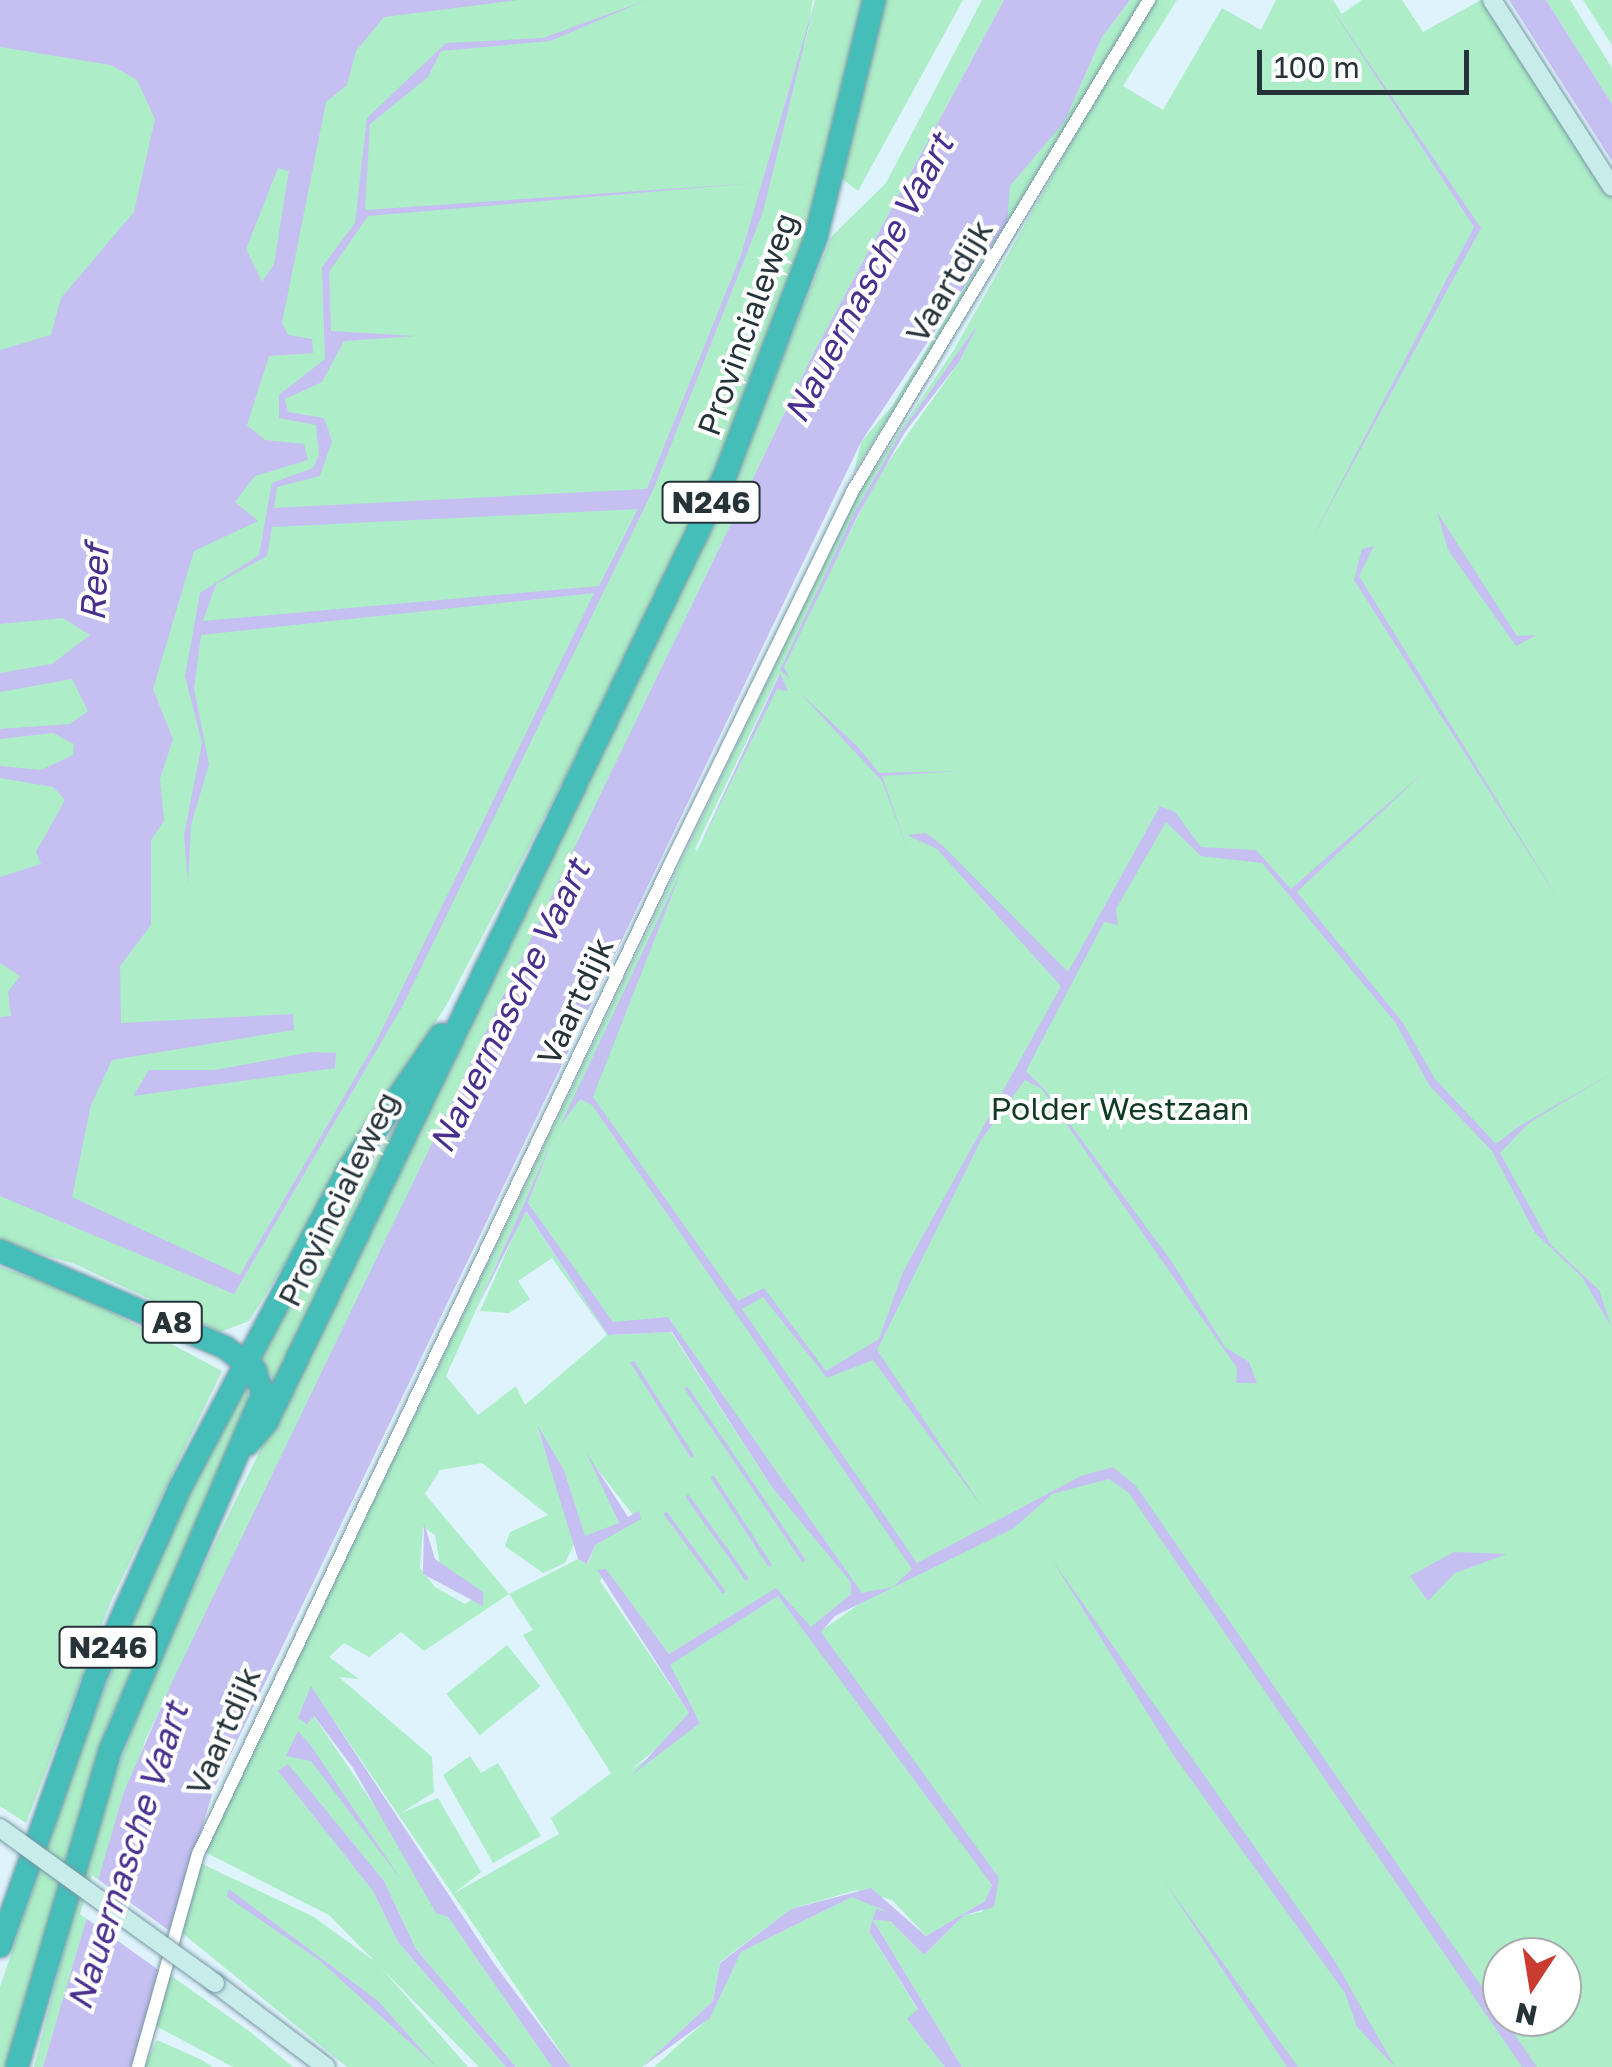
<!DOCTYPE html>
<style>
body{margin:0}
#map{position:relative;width:1612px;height:2067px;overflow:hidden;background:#dff3fc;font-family:"Golos Text",sans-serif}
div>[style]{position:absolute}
.green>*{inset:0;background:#adedc8;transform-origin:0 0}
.water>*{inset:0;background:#c6bff2}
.pier>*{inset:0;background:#dff3fc}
.stream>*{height:4px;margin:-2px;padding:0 2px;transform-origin:2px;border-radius:2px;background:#c6bff2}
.roads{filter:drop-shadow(0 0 2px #7897a4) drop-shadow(0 0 2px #7897a4)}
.street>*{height:12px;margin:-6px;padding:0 6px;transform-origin:6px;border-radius:6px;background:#fff}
.secondary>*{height:18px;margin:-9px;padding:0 9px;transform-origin:9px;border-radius:9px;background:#c7ecea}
.highway>*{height:22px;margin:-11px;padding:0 11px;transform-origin:11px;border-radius:11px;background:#45beba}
.bridges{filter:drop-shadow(0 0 2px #7897a4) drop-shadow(0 0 2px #7897a4)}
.secondary-bridge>*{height:18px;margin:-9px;padding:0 9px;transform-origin:9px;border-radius:9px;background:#c7ecea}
span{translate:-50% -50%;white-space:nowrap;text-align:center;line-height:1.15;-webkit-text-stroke:8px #fff;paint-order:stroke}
.shield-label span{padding:2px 8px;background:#fff;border:2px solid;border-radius:8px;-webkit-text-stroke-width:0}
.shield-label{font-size:30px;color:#263339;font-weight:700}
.street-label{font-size:32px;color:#263339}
.park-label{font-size:32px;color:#113b27}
.water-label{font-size:35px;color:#49308e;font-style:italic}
.north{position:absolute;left:1482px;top:1937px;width:100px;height:100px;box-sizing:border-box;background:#fff;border:2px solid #a8adb0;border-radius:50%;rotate:192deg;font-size:28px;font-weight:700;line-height:40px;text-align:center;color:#263339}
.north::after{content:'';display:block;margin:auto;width:35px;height:45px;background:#c93c2f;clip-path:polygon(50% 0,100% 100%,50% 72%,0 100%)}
.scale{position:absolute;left:1257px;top:50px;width:212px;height:45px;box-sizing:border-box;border:5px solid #263339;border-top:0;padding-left:12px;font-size:30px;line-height:35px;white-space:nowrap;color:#263339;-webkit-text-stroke:8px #fff;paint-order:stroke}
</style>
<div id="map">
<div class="green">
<i style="clip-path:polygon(307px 0,813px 0,803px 52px,815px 0,866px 0,810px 227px,746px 407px,615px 682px,447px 1004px,249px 1321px,220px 1332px,75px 1264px,0 1242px,0 40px)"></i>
<i style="clip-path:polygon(883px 0,963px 0,858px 191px,841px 178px)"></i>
<i style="clip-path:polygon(982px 0,1004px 0,813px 354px,145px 1741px,43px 2067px,34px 2067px,92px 1840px,155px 1667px,743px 455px,832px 236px,886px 183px)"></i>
<i style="clip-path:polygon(1130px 0,1141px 0,1020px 211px,854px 472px,861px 442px,892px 406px,999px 231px,1010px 186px,1064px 121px,1102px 37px)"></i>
<i style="clip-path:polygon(evenodd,1152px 0,1177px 0,1123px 86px,1163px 110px,1222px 8px,1261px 30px,1276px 0,1333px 0,1342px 14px,1362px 0,1402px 0,1423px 32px,1481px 0,1612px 197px,1612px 2067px,962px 2067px,873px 1920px,890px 1921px,924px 1955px,964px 1915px,982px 1912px,997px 1883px,983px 1867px,992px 1885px,985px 1901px,926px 1936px,892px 1900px,857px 1890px,791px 1909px,720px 1962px,713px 2001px,642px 2067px,571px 2067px,311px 1687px,313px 1715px,426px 1881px,436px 1912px,448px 1917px,552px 2067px,516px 2067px,416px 1949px,384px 1881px,288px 1765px,279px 1772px,373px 1891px,398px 1942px,506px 2067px,479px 2067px,329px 1915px,205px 1852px,856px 497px,955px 348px,1152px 0,979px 323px,959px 362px,879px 475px,780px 669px,877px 473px,979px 323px,1152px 0,779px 674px,782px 677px,697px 851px,695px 849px,779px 674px,1152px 0,553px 1140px,528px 1203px,618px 1332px,671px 1322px,847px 1572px,862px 1602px,818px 1633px,951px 1825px,778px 1596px,669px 1665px,700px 1723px,629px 1771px,688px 1724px,689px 1713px,600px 1581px,606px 1570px,669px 1654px,776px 1589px,811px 1628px,851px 1594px,850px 1580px,771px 1486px,671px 1332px,608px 1335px,525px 1210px,480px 1311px,509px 1313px,530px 1299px,518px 1281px,552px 1258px,607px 1335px,525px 1405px,516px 1386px,478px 1415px,446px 1376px,553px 1140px,1152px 0,537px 1427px,564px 1470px,585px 1537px,619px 1524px,594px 1465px,633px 1515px,595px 1545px,588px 1564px,578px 1559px,509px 1594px,425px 1494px,440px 1470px,482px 1463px,548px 1515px,510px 1532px,505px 1546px,543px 1573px,565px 1563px,576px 1540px,537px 1427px,1152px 0,423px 1527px,435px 1535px,440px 1566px,483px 1592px,465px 1604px,435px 1587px,420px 1568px,423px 1527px,1152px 0,509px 1594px,533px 1630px,523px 1635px,611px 1773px,551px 1818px,559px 1834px,453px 1894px,481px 1872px,438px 1798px,401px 1813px,434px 1792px,432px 1757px,339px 1677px,359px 1679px,329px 1657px,344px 1643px,369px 1657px,401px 1632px,424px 1651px,509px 1594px,1152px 0,1502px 1957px,1562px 1957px,1562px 2017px,1502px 2017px,1502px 1957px)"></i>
<i style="clip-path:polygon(1546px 0,1570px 0,1612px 68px,1612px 104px)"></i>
<i style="clip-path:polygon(1583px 0,1612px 0,1612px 45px)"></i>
<i style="clip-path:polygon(404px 1111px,324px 1290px,275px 1382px,256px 1355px)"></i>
<i style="clip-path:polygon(0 1267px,76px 1293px,222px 1371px,111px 1601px,26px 1823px,0 1806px)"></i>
<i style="clip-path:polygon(247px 1377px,249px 1419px,107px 1726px,9px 2067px,0 2067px,0 1987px,80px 1749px,167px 1537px)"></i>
<i style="left:507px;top:1645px;width:53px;height:78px;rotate:51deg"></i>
<i style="clip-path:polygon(470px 1756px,481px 1773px,498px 1763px,541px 1836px,493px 1863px,443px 1775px)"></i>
<i style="clip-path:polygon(200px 1863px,314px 1917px,377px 1963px,468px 2067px,347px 2067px,181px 1932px)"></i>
<i style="clip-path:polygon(852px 1897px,874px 1898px,891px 1913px,876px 1910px,869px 1931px,918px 2010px,908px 2019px,945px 2067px,654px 2067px,710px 2017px,741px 1952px)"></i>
<i style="clip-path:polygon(170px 1975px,249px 2031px,293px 2067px,233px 2067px,156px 2026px)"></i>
<i style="clip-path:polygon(157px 2040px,200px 2059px,213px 2067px,144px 2067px)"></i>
</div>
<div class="water">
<i style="clip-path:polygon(evenodd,0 0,518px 0,384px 17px,356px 51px,347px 85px,326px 102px,282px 323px,288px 335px,312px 339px,313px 353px,269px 356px,247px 425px,265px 440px,304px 444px,308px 460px,255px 476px,235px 502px,258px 521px,194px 551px,153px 689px,173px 739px,160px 779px,164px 821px,151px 840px,151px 925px,120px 966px,121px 1023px,293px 1014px,294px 1030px,112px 1060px,91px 1105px,72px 1197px,240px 1275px,377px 1040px,594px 593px,201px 635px,194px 689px,209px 764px,191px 825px,188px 884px,184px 835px,202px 743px,185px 676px,200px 593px,259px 555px,272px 483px,313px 468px,319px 455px,316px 425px,279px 418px,279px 395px,325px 359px,322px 267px,355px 223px,367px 118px,446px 43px,543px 38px,647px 0,550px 41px,441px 51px,428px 77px,370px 124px,365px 210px,755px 183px,368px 216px,329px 272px,331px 331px,416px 336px,344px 341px,322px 382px,285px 399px,288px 412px,324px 418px,332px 441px,320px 476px,277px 487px,274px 508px,647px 489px,741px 255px,815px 0,763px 212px,654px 488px,403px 1005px,234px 1294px,0 1196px,0 1017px,11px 1016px,8px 992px,20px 976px,0 963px,0 877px,41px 864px,36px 852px,65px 800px,53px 787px,0 778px,0 766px,41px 770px,73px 755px,74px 744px,53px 733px,0 739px,0 729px,70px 724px,88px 711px,72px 679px,0 692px,0 673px,52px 664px,90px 635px,63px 618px,0 624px,0 350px,51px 335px,61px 298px,134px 212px,155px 119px,137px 80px,111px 65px,0 47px,0 0,278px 168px,289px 171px,274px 264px,262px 282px,246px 249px,278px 168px,0 0,638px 509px,599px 586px,203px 621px,216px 584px,267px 556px,272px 527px,638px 509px)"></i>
<i style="clip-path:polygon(1004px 0,1130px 0,1102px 37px,1064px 122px,1010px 186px,1007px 223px,861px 442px,213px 1791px,131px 2067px,43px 2067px,124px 1792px,173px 1680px,813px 354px)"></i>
<i style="clip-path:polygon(1326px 0,1481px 228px,1309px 544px,1474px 227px)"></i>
<i style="clip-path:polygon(1509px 0,1546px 0,1612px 104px,1612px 161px)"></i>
<i style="clip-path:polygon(979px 323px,959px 362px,905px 432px,858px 515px,784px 667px,790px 679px,780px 670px,854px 513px,902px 431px)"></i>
<i style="clip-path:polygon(1437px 512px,1517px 636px,1537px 635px,1516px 646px,1448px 550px)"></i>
<i style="clip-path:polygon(1374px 546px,1359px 576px,1560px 902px,1354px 580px,1362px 549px)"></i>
<i style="clip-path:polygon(780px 673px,788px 691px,777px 689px,697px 851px)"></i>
<i style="clip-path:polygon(799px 692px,858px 747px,879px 773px,960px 771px,882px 776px,908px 851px,882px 781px)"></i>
<i style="clip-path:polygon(1424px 772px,1297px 892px,1403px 1023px,1435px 1079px,1496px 1144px,1518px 1127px,1612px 1073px,1529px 1123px,1500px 1153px,1551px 1245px,1599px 1290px,1612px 1328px,1582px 1277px,1535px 1233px,1492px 1151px,1429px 1085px,1395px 1022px,1262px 863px,1201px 856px,1166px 822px,1116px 909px,1118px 925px,1104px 922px,1026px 1071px,1044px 1089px,1172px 1262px,1225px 1347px,1249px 1362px,1257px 1383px,1236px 1383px,1237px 1368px,1042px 1089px,1025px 1080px,981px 1140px,877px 1350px,983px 1508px,873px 1360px,827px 1378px,763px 1297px,742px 1309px,917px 1563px,1081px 1476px,1113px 1467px,1136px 1486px,1537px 2067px,1522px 2067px,1129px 1493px,1109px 1479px,1052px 1494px,1014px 1528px,835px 1616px,821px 1632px,999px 1878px,994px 1907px,964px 1915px,924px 1955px,890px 1921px,873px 1920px,962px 2067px,945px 2067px,907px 2019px,918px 2009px,869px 1931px,876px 1909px,889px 1912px,852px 1897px,741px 1952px,710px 2018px,642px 2067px,713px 2001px,720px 1963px,791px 1909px,871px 1888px,926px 1936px,985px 1901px,992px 1885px,778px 1596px,670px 1665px,700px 1723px,632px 1775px,689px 1713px,597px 1570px,606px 1569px,669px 1654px,776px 1588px,811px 1627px,851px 1594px,850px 1581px,771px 1486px,672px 1332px,608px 1335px,526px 1211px,477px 1308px,553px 1139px,528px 1203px,613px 1322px,668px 1317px,862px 1593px,893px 1587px,912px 1569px,592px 1105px,580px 1099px,560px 1126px,682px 869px,593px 1097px,738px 1301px,764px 1288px,826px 1371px,879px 1339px,903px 1272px,1061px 986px,937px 849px,907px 835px,926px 833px,943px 846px,1068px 972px,1160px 806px,1175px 812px,1201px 847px,1256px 850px,1291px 889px)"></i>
<i style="clip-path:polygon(312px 1052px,336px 1053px,335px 1068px,133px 1096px,149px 1070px,215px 1070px)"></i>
<i style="clip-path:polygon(537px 1425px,564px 1470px,585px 1536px,619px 1523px,586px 1452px,628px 1517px,639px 1511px,641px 1519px,595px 1545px,587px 1564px,578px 1559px)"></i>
<i style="clip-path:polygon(424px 1523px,435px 1559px,483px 1592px,483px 1606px,423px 1574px)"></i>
<i style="clip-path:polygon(1454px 1552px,1507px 1554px,1455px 1573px,1428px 1601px,1410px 1576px)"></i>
<i style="clip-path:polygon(1053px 1561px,1335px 1961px,1395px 2067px,1357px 2027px,1345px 1993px,1174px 1756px)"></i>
<i style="clip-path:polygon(311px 1686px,495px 1965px,571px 2067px,552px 2067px,448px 1917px,436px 1913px,353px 1768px,314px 1716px,307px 1724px,298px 1718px)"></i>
<i style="clip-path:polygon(298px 1731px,312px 1747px,402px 1881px,311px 1761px,286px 1756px)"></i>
<i style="clip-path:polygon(288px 1764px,384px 1881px,416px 1949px,516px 2067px,506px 2067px,398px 1942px,373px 1891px,278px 1771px)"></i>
<i style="clip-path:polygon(1164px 1881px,1298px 2067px,1287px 2067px)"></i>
<i style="clip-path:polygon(229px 1889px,378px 2001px,437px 2067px,319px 1960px,227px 1897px)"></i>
</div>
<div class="pier">
<i style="clip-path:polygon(92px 1875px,171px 1932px,160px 1971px,80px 1914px)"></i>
</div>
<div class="stream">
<i style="left:633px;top:1363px;width:110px;rotate:57.6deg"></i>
<i style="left:687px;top:1389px;width:207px;rotate:55.8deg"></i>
<i style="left:713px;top:1478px;width:103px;rotate:56.9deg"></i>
<i style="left:688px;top:1497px;width:100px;rotate:54.4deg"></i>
<i style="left:666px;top:1514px;width:96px;rotate:53.5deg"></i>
</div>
<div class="roads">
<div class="street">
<i style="left:138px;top:2067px;width:221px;rotate:-74.3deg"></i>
<i style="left:198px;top:1854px;width:1095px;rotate:-64.51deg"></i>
<i style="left:669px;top:866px;width:416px;rotate:-63.9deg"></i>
<i style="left:852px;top:492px;width:575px;rotate:-58.88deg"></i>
</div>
<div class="secondary">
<i style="left:1492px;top:0;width:222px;rotate:57.3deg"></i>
<i style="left:215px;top:1983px;width:139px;rotate:37.1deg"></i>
</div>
<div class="highway">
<i style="left:0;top:1251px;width:246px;rotate:23.2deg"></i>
<i style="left:226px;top:1348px;width:37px;rotate:38deg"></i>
<i style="left:255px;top:1371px;width:24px;rotate:71deg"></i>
<i style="left:263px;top:1394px;width:388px;rotate:113.2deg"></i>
<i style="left:110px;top:1751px;width:329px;rotate:106.4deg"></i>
<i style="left:248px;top:1444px;width:30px;rotate:-50deg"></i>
<i style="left:267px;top:1421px;width:1053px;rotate:-64.16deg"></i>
<i style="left:726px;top:473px;width:253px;rotate:-69.1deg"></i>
<i style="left:816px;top:237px;width:244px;rotate:-76.2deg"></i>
<i style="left:0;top:1946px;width:282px;rotate:-70.5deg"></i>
<i style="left:94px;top:1680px;width:210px;rotate:-65.9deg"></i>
<i style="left:180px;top:1488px;width:361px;rotate:-62.1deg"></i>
<i style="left:349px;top:1169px;width:163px;rotate:-55.5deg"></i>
</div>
</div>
<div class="bridges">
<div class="secondary-bridge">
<i style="left:0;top:1828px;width:265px;rotate:35.8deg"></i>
</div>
</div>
<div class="shield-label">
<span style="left:711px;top:502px">N246</span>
<span style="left:172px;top:1322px">A8</span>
<span style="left:108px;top:1647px">N246</span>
</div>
<div class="street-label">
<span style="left:949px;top:281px;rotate:-59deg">Vaartdijk</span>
<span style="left:747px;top:324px;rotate:-70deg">Provincialeweg</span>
<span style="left:575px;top:1001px;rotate:-65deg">Vaartdijk</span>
<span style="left:338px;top:1199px;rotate:-64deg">Provincialeweg</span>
<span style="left:223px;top:1731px;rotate:-66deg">Vaartdijk</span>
</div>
<div class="park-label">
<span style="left:1120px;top:1108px">Polder Westzaan</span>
</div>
<div class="water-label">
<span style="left:868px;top:278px;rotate:-62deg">Nauernasche Vaart</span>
<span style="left:94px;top:583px;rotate:-87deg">Reef</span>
<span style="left:509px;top:1006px;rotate:-64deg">Nauernasche Vaart</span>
<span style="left:127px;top:1856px;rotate:-72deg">Nauernasche Vaart</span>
</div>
<div class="north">N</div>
<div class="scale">100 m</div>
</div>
